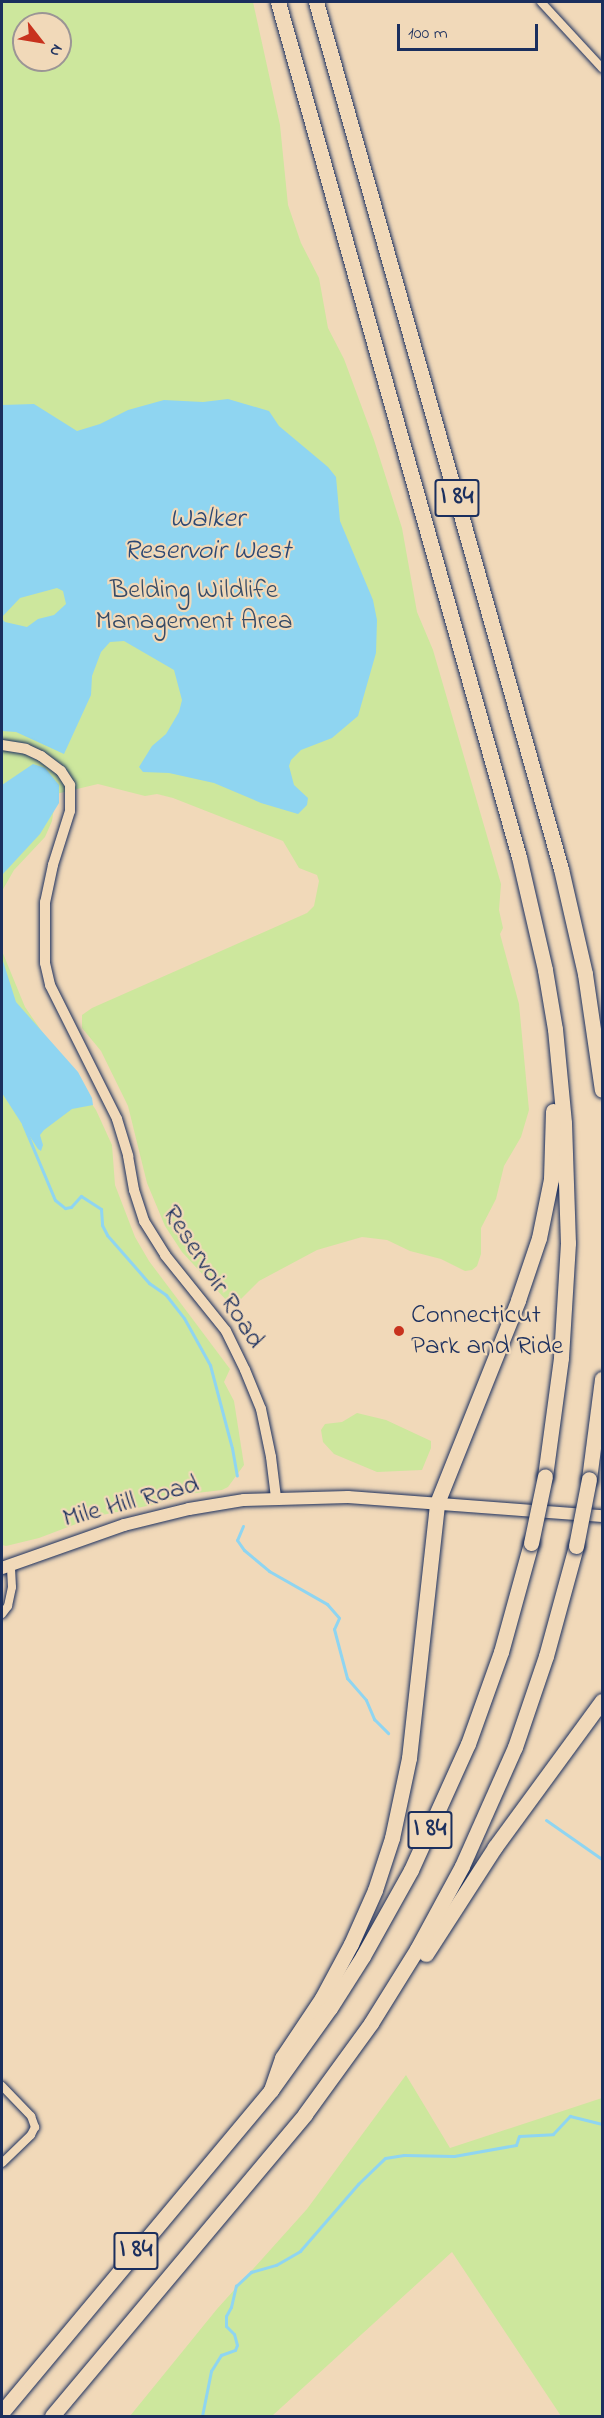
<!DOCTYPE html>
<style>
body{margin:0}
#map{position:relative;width:604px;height:2418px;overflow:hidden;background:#f1d9b9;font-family:"Indie Flower",sans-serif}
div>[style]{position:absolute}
.green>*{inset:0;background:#cde79d}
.water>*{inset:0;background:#8fd5f1}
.stream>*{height:3px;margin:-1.5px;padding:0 1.5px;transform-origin:1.5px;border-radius:1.5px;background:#8fd5f1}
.roads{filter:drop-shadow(0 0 2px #1b2f5e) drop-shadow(0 0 2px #1b2f5e)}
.minor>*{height:8px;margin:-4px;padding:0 4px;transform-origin:4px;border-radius:4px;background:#f1d9b9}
.tertiary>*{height:10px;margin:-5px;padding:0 5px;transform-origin:5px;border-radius:5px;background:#f1d9b9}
.secondary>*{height:12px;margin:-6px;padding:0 6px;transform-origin:6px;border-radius:6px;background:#f1d9b9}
.motorway>*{height:15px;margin:-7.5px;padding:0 7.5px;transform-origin:7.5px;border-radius:7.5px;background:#f1d9b9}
.bridges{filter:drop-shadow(0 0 2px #1b2f5e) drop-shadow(0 0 2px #1b2f5e)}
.motorway-bridge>*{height:15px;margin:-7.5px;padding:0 7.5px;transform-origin:7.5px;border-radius:7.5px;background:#f1d9b9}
.dots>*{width:16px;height:16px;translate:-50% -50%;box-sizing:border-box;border:3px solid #f1d9b9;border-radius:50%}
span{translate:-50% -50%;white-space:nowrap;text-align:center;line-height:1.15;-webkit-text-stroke:4.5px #f1d9b9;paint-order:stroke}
.shield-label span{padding:2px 4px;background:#f1d9b9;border:2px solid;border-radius:4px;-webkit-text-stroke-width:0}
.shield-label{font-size:26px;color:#1b2f5e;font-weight:700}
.park-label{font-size:27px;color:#364b67}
.street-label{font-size:27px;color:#1b2f5e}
.poi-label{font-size:27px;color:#1b2f5e}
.left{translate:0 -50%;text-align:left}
.water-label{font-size:28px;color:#2c4874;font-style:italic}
.frame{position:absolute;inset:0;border:3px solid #1b2f5e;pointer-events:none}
.north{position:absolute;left:12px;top:12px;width:60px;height:60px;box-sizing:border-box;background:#f1d9b9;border:2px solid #9b9595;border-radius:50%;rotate:121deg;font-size:16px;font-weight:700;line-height:24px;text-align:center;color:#1b2f5e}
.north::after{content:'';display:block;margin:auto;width:21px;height:27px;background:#c8321e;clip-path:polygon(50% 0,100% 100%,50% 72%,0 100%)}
.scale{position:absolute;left:397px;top:24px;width:141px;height:27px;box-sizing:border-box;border:3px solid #1b2f5e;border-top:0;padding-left:8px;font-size:18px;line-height:21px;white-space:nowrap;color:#1b2f5e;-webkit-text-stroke:4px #f1d9b9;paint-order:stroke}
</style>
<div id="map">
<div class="green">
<i style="clip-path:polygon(evenodd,2px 2px,253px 2px,280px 125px,288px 205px,301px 243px,319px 278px,328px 328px,344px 359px,374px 440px,402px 528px,417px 612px,433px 650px,501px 884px,499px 910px,503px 928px,500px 934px,519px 1004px,529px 1110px,521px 1137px,504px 1166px,496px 1199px,481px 1228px,481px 1254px,477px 1266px,472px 1270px,465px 1271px,441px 1259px,410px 1251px,387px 1240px,362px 1237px,317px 1250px,259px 1281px,240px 1300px,227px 1301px,182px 1252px,165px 1226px,147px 1183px,128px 1106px,101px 1051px,82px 1028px,82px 1015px,92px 1008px,307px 913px,314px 906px,319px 881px,317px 875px,299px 868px,283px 841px,173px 798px,157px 794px,145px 796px,98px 784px,56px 794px,52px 821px,45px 837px,14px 870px,2px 891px,2px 2px,24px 24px,60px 24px,60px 60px,24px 60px,24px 24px)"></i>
<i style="clip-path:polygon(2px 951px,25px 1007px,96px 1110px,112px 1145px,115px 1185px,135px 1237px,149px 1261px,230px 1369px,224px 1382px,234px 1401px,244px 1465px,228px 1487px,222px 1490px,188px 1494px,152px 1505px,97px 1516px,39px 1538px,6px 1546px,2px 1545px)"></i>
<i style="clip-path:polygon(357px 1413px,386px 1420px,431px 1441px,431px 1448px,422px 1470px,377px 1472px,334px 1454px,323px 1442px,321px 1430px,325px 1424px,342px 1422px)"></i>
<i style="clip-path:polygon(406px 2075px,450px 2148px,602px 2098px,602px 2416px,561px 2416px,452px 2252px,272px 2416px,130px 2416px,217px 2309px,307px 2209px)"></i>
</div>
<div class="water">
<i style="clip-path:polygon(228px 399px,269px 411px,279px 426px,328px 467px,336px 477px,340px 521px,373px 600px,377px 620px,376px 653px,358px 716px,332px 738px,301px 750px,291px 760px,289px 766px,294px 785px,308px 798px,307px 805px,298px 814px,261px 803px,214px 783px,169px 773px,143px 772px,139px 767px,152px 746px,166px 734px,179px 712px,182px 700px,174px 670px,124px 641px,110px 642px,101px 652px,92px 676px,91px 695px,64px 754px,16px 732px,2px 731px,2px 619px,5px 622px,27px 627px,38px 619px,54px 615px,66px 604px,63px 591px,57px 588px,20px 598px,2px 617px,2px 405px,34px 404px,77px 431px,100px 424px,128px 410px,164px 400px,203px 402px)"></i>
<i style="clip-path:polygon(33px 764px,45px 768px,59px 785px,59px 803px,40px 834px,2px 875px,2px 785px)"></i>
<i style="clip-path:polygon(2px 958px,16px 1002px,78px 1072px,92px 1098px,93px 1105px,72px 1109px,44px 1130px,40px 1135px,43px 1145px,41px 1151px,38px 1149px,2px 1093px)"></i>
</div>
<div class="stream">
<i style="left:23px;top:1124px;width:82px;rotate:67.2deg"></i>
<i style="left:55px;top:1200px;width:13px;rotate:39deg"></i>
<i style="left:65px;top:1208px;width:6px;rotate:-9deg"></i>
<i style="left:71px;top:1207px;width:15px;rotate:-48deg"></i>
<i style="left:81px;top:1196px;width:24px;rotate:33deg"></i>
<i style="left:101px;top:1209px;width:16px;rotate:86deg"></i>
<i style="left:102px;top:1225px;width:11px;rotate:63deg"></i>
<i style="left:107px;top:1235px;width:64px;rotate:48.8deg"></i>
<i style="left:149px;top:1283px;width:21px;rotate:35deg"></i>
<i style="left:166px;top:1295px;width:29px;rotate:52deg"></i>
<i style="left:184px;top:1318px;width:54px;rotate:61deg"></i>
<i style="left:210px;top:1365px;width:86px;rotate:75.2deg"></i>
<i style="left:232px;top:1448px;width:28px;rotate:80deg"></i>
<i style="left:243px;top:1526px;width:15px;rotate:113deg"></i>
<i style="left:237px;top:1540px;width:12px;rotate:55deg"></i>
<i style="left:244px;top:1550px;width:33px;rotate:40deg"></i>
<i style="left:269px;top:1571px;width:67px;rotate:29.6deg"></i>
<i style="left:327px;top:1604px;width:18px;rotate:49deg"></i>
<i style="left:339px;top:1618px;width:12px;rotate:114deg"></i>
<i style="left:334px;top:1629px;width:51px;rotate:75.1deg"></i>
<i style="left:347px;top:1678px;width:29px;rotate:49deg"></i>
<i style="left:366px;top:1700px;width:21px;rotate:67deg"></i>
<i style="left:374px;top:1719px;width:20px;rotate:45deg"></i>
<i style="left:546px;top:1820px;width:68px;rotate:34.9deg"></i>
<i style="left:202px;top:2416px;width:46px;rotate:-78.7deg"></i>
<i style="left:211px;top:2371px;width:19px;rotate:-58deg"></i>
<i style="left:221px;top:2355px;width:15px;rotate:-20deg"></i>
<i style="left:235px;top:2350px;width:5px;rotate:-68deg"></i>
<i style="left:237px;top:2345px;width:11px;rotate:-105deg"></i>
<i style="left:234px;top:2334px;width:11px;rotate:-135deg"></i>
<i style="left:226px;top:2326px;width:10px;rotate:-90deg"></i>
<i style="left:226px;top:2316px;width:10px;rotate:-61deg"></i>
<i style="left:231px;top:2307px;width:22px;rotate:-77deg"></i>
<i style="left:236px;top:2286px;width:21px;rotate:-43deg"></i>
<i style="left:251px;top:2272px;width:26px;rotate:-16deg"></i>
<i style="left:276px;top:2265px;width:28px;rotate:-30deg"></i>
<i style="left:300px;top:2251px;width:89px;rotate:-49.1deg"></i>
<i style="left:358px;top:2184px;width:37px;rotate:-44deg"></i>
<i style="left:385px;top:2158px;width:19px;rotate:-9deg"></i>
<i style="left:404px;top:2155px;width:50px;rotate:1.1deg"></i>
<i style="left:454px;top:2156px;width:63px;rotate:-10.1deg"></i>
<i style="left:516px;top:2145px;width:9px;rotate:-72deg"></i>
<i style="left:519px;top:2136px;width:34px;rotate:-3deg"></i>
<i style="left:553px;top:2134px;width:25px;rotate:-47deg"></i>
<i style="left:570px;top:2116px;width:33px;rotate:14deg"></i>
</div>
<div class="roads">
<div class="minor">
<i style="left:541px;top:2px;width:90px;rotate:47.3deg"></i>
<i style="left:2px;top:1614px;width:10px;rotate:-53deg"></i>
<i style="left:8px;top:1606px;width:19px;rotate:-78deg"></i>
<i style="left:12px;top:1587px;width:22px;rotate:-93deg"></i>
<i style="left:2px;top:2086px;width:42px;rotate:46deg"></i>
<i style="left:31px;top:2116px;width:12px;rotate:70deg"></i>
<i style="left:35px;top:2127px;width:9px;rotate:117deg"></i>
<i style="left:31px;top:2135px;width:40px;rotate:136deg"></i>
</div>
<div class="tertiary">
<i style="left:2px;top:745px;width:24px;rotate:9deg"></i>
<i style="left:26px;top:749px;width:17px;rotate:25deg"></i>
<i style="left:41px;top:756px;width:25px;rotate:37deg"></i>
<i style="left:61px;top:771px;width:17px;rotate:57deg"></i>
<i style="left:70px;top:785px;width:26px;rotate:90deg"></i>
<i style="left:70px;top:811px;width:57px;rotate:107.5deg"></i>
<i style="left:53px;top:865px;width:38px;rotate:102deg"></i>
<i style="left:45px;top:902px;width:61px;rotate:90deg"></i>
<i style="left:45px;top:963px;width:23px;rotate:77deg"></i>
<i style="left:50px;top:985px;width:150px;rotate:63.4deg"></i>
<i style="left:117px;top:1119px;width:39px;rotate:73deg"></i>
<i style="left:128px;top:1156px;width:35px;rotate:80deg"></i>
<i style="left:134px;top:1190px;width:33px;rotate:72deg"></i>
<i style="left:144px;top:1221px;width:40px;rotate:58deg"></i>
<i style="left:165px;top:1255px;width:97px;rotate:51.2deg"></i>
<i style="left:226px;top:1331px;width:43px;rotate:64deg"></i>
<i style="left:245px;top:1370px;width:42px;rotate:67.7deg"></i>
<i style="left:261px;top:1409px;width:49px;rotate:78.2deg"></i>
<i style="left:271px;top:1457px;width:41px;rotate:83deg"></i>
</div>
<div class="secondary">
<i style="left:2px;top:1568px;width:129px;rotate:-19.4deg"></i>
<i style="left:124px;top:1525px;width:67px;rotate:-13.8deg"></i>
<i style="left:189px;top:1509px;width:56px;rotate:-9.3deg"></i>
<i style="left:244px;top:1500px;width:104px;rotate:-1.7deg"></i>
<i style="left:348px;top:1497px;width:255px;rotate:4.3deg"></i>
</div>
<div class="motorway">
<i style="left:278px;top:2px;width:888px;rotate:74.26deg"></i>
<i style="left:519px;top:857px;width:116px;rotate:77deg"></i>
<i style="left:545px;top:970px;width:60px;rotate:80.4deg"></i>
<i style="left:555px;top:1029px;width:94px;rotate:84.5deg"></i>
<i style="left:564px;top:1123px;width:120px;rotate:88.1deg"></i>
<i style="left:568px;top:1243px;width:115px;rotate:93.5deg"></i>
<i style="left:561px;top:1358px;width:119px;rotate:97.7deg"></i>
<i style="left:316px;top:2px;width:901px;rotate:74.22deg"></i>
<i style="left:561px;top:869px;width:108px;rotate:77.1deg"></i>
<i style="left:585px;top:974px;width:117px;rotate:81.7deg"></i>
<i style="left:589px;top:1479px;width:101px;rotate:-82.6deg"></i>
<i style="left:426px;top:1954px;width:127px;rotate:-57.2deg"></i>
<i style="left:495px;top:1847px;width:181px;rotate:-53.8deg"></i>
<i style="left:271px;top:2090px;width:34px;rotate:-71deg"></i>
<i style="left:282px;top:2058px;width:72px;rotate:-56.3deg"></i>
<i style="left:322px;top:1998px;width:61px;rotate:-61.8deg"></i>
<i style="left:351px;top:1944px;width:59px;rotate:-66deg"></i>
<i style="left:375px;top:1890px;width:55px;rotate:-71.9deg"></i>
<i style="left:392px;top:1838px;width:82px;rotate:-78deg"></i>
<i style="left:409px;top:1758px;width:257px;rotate:-83.7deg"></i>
<i style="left:437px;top:1503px;width:219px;rotate:-68.2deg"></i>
<i style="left:518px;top:1300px;width:65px;rotate:-71.3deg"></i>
<i style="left:539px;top:1238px;width:60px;rotate:-78.5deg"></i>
<i style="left:551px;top:1179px;width:68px;rotate:-88.3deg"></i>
<i style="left:2px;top:2412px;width:420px;rotate:-50.1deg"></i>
<i style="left:271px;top:2090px;width:101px;rotate:-54.3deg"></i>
<i style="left:330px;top:2008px;width:62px;rotate:-57.6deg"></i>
<i style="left:363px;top:1956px;width:98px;rotate:-60.8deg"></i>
<i style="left:411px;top:1870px;width:138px;rotate:-65.7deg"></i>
<i style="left:468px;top:1744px;width:98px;rotate:-70.3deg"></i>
<i style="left:501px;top:1652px;width:113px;rotate:-74.6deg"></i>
<i style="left:52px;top:2416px;width:394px;rotate:-50deg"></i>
<i style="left:305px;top:2114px;width:112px;rotate:-54deg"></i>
<i style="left:371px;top:2023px;width:87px;rotate:-58.1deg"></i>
<i style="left:417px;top:1949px;width:94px;rotate:-61.5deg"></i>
<i style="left:462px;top:1866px;width:130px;rotate:-66deg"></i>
<i style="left:515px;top:1747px;width:96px;rotate:-71.2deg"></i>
<i style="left:546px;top:1656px;width:114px;rotate:-74.7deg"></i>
</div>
</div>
<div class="bridges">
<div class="motorway-bridge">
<i style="left:531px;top:1543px;width:68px;rotate:-78.2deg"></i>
<i style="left:576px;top:1546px;width:68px;rotate:-79deg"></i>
</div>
</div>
<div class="dots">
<i style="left:399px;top:1331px;background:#c8321e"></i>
</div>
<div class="shield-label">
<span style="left:457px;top:498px">I 84</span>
<span style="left:430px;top:1830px">I 84</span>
<span style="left:136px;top:2251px">I 84</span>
</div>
<div class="park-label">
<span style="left:194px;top:606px">Belding Wildlife<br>Management Area</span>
</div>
<div class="street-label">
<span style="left:213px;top:1277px;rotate:57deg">Reservoir Road</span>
<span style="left:131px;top:1502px;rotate:-15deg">Mile Hill Road</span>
</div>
<div class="poi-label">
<span class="left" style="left:411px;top:1331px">Connecticut<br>Park and Ride</span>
</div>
<div class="water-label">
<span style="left:207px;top:536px">Walker<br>Reservoir West</span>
</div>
<div class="frame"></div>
<div class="north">N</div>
<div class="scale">100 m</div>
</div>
